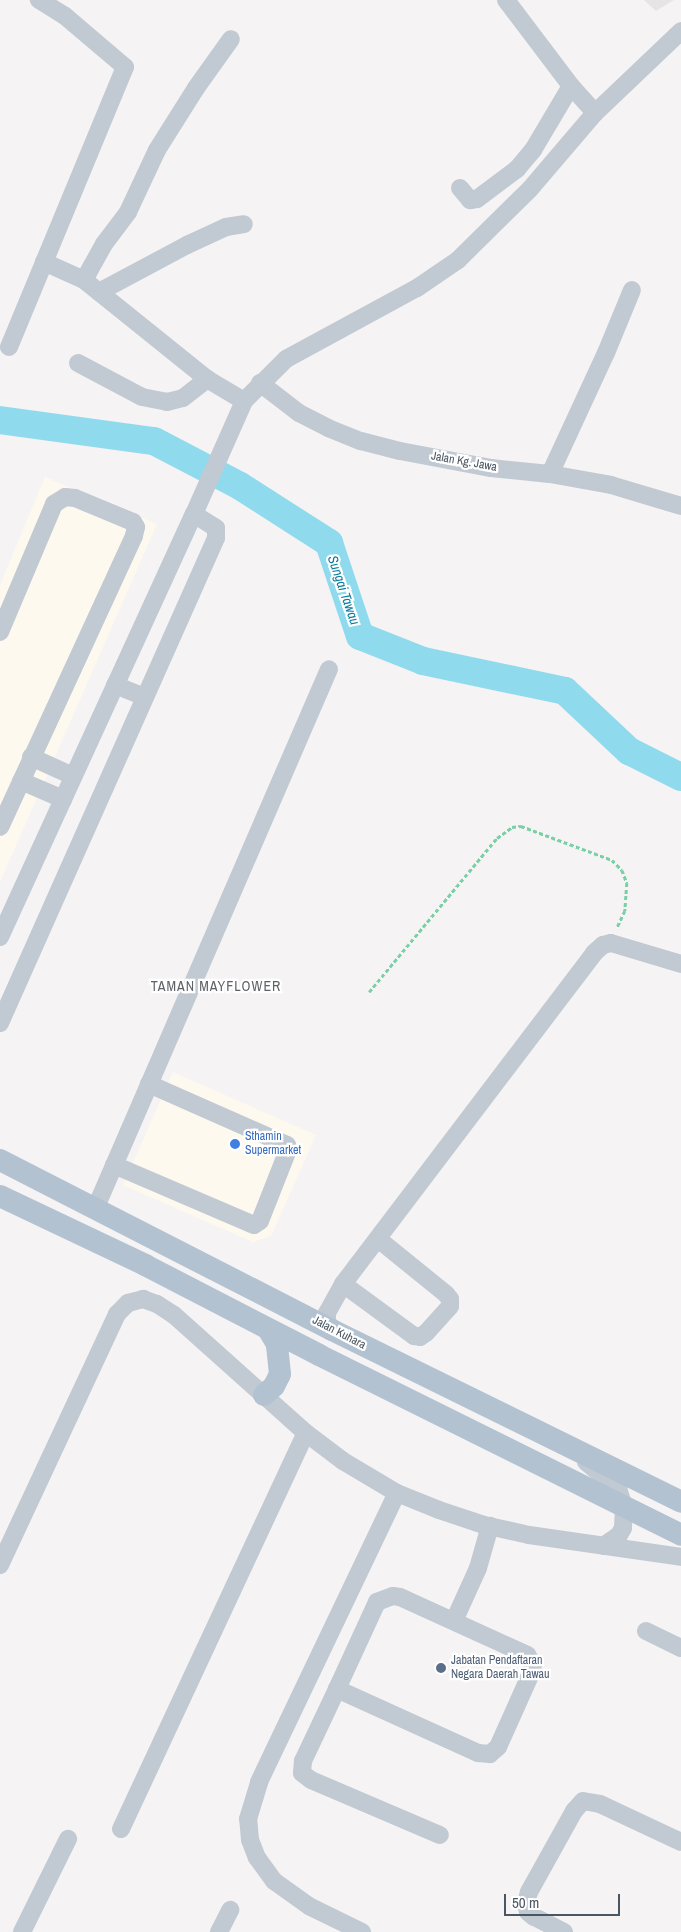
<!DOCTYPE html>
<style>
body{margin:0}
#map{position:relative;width:681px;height:1932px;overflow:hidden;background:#f5f3f3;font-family:"Archivo Narrow",sans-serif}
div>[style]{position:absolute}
.commercial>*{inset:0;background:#fdf9ef}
.education>*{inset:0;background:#e6e4e5}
.river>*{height:28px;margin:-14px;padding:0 14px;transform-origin:14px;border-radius:14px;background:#90daee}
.path>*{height:2.5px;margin-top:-1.25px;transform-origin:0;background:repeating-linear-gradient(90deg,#7ad0a6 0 4px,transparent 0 6.5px)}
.minor>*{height:18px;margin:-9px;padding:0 9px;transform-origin:9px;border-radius:9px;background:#c1cad2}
.major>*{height:22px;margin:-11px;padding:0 11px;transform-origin:11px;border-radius:11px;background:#b3c2d1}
.dots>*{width:14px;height:14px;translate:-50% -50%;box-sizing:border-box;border:2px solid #fff;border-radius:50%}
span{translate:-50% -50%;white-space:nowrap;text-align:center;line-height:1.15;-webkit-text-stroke:4.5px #fff;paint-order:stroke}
.street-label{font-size:12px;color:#4a5661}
.shop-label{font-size:12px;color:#366cbe}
.left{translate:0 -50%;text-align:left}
.service-label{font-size:12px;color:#4e5e75}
.water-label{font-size:14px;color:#0c7c9b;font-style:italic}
.neighbourhood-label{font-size:14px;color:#5f6368;letter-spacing:1px}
.scale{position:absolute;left:504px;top:1894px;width:116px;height:22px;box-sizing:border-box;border:2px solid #4a5661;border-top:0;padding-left:6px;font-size:15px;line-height:18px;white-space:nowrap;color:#4a5661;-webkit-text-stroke:4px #fff;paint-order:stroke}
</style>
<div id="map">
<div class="commercial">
<i style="clip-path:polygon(45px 477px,157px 524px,0 882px,0 585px)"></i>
<i style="clip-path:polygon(173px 1072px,316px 1135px,271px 1236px,253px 1242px,123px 1185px)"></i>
</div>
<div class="education">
<i style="clip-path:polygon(644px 0,674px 0,656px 11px)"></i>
</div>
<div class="river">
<i style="left:0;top:420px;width:155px;rotate:7.8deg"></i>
<i style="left:154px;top:441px;width:97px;rotate:27.6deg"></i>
<i style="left:240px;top:486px;width:106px;rotate:32.6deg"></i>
<i style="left:329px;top:543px;width:98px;rotate:71.6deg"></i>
<i style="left:360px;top:636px;width:68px;rotate:21.6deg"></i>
<i style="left:423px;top:661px;width:145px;rotate:11.9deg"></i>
<i style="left:565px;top:691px;width:88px;rotate:43.2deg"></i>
<i style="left:629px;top:751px;width:58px;rotate:26.6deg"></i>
</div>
<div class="path">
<i style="left:369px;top:992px;width:200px;rotate:-50.3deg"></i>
<i style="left:497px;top:838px;width:19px;rotate:-36deg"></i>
<i style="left:512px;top:827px;width:9px;rotate:-6deg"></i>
<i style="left:521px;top:826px;width:97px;rotate:20.5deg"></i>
<i style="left:612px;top:860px;width:14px;rotate:45deg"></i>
<i style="left:622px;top:870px;width:14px;rotate:69deg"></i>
<i style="left:627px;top:883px;width:28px;rotate:94deg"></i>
<i style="left:625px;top:911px;width:19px;rotate:115deg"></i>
</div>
<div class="minor">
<i style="left:506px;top:0;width:108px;rotate:52.9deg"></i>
<i style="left:571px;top:86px;width:36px;rotate:48deg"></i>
<i style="left:460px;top:188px;width:16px;rotate:50deg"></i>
<i style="left:470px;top:200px;width:7px;rotate:-8deg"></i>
<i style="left:477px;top:199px;width:50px;rotate:-36.9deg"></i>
<i style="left:517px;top:169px;width:25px;rotate:-50deg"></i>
<i style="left:533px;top:150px;width:74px;rotate:-59.3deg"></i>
<i style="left:44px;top:262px;width:44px;rotate:24.2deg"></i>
<i style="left:84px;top:280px;width:158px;rotate:38.8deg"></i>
<i style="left:207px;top:379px;width:43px;rotate:30.7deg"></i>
<i style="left:84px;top:280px;width:41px;rotate:-60.9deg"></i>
<i style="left:104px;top:244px;width:40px;rotate:-53deg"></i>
<i style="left:128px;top:212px;width:68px;rotate:-64.9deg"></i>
<i style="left:157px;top:150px;width:73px;rotate:-57.8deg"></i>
<i style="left:196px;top:88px;width:60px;rotate:-54.5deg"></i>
<i style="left:99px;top:292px;width:100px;rotate:-28.1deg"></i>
<i style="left:187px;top:245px;width:43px;rotate:-24.8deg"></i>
<i style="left:226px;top:227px;width:18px;rotate:-9deg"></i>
<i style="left:9px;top:347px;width:303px;rotate:-67.5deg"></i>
<i style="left:125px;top:67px;width:79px;rotate:-139.6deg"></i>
<i style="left:65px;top:16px;width:31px;rotate:-148deg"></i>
<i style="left:78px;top:363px;width:72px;rotate:28deg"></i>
<i style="left:142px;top:397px;width:25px;rotate:11deg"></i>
<i style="left:167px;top:402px;width:16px;rotate:-14deg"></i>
<i style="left:183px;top:398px;width:31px;rotate:-38deg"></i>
<i style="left:260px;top:383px;width:49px;rotate:37.6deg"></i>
<i style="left:299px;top:413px;width:33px;rotate:27deg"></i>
<i style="left:328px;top:428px;width:35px;rotate:22deg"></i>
<i style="left:361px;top:441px;width:40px;rotate:14.4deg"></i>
<i style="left:400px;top:451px;width:93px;rotate:10.6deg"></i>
<i style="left:491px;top:468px;width:59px;rotate:5.8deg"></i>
<i style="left:550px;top:474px;width:62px;rotate:10.2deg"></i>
<i style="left:611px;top:485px;width:73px;rotate:16.7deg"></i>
<i style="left:550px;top:474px;width:133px;rotate:-65.2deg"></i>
<i style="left:606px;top:353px;width:68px;rotate:-67.6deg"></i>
<i style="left:0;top:632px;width:139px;rotate:-67.1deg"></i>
<i style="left:54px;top:504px;width:13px;rotate:-32deg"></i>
<i style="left:65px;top:497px;width:10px;rotate:6deg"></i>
<i style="left:75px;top:498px;width:63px;rotate:22.5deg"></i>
<i style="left:133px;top:522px;width:6px;rotate:59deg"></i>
<i style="left:136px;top:527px;width:9px;rotate:103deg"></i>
<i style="left:134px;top:536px;width:320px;rotate:114.7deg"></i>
<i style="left:115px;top:685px;width:32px;rotate:22deg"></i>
<i style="left:31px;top:757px;width:46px;rotate:24.3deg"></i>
<i style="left:21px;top:781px;width:46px;rotate:23.2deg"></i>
<i style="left:0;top:937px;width:465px;rotate:-65.4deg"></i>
<i style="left:194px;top:514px;width:124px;rotate:-66.1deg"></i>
<i style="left:244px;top:401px;width:59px;rotate:-45deg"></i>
<i style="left:286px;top:359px;width:149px;rotate:-28.5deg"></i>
<i style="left:417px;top:288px;width:50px;rotate:-34.3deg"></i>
<i style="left:458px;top:260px;width:101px;rotate:-44.6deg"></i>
<i style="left:530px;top:189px;width:100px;rotate:-49.5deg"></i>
<i style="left:595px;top:113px;width:119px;rotate:-43.6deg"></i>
<i style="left:0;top:1023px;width:531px;rotate:-65.99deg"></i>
<i style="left:216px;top:538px;width:10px;rotate:-90deg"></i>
<i style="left:216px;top:528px;width:26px;rotate:-148deg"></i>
<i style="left:114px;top:1165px;width:152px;rotate:23.2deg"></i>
<i style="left:254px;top:1225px;width:7px;rotate:-34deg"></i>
<i style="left:260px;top:1221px;width:76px;rotate:-68.5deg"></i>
<i style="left:288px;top:1150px;width:5px;rotate:-101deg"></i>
<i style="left:287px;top:1145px;width:151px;rotate:-156.2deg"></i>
<i style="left:96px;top:1207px;width:586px;rotate:-66.58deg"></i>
<i style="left:343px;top:1284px;width:88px;rotate:36.2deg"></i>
<i style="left:414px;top:1336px;width:6px;rotate:9deg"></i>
<i style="left:420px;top:1337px;width:7px;rotate:-34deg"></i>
<i style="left:426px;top:1333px;width:36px;rotate:-48deg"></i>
<i style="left:450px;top:1306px;width:7px;rotate:-90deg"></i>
<i style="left:450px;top:1299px;width:6px;rotate:-129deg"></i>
<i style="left:446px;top:1294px;width:87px;rotate:-141deg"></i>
<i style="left:332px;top:1330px;width:10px;rotate:-119deg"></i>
<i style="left:327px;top:1321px;width:8px;rotate:-90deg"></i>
<i style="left:327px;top:1313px;width:33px;rotate:-61deg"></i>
<i style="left:343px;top:1284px;width:415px;rotate:-52.8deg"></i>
<i style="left:594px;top:953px;width:12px;rotate:-42deg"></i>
<i style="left:603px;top:945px;width:8px;rotate:-14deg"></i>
<i style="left:611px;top:943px;width:73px;rotate:16.7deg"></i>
<i style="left:586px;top:1462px;width:41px;rotate:39.1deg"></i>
<i style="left:618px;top:1488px;width:21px;rotate:73deg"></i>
<i style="left:624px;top:1508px;width:20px;rotate:93deg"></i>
<i style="left:623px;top:1528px;width:8px;rotate:120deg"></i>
<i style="left:619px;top:1535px;width:19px;rotate:145deg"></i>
<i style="left:0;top:1565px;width:277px;rotate:-65deg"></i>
<i style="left:117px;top:1314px;width:16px;rotate:-45deg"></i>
<i style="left:128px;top:1303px;width:16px;rotate:-15deg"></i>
<i style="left:143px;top:1299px;width:15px;rotate:20deg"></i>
<i style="left:157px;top:1304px;width:20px;rotate:33deg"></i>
<i style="left:174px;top:1315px;width:177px;rotate:41.8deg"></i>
<i style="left:306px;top:1433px;width:46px;rotate:37.1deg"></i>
<i style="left:343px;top:1461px;width:63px;rotate:30.7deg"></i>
<i style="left:397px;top:1493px;width:45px;rotate:22deg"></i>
<i style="left:439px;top:1510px;width:47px;rotate:18.4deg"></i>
<i style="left:484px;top:1525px;width:46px;rotate:12.5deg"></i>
<i style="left:529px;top:1535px;width:154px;rotate:8.2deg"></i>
<i style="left:393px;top:1596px;width:7px;rotate:8deg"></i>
<i style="left:400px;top:1597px;width:140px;rotate:24.5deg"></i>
<i style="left:527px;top:1655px;width:11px;rotate:56deg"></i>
<i style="left:533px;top:1664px;width:7px;rotate:98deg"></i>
<i style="left:532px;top:1671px;width:83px;rotate:114.1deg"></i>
<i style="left:498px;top:1747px;width:11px;rotate:139deg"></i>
<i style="left:490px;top:1754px;width:12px;rotate:-175deg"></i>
<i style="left:478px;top:1753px;width:155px;rotate:-155.6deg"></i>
<i style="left:337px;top:1689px;width:96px;rotate:-65.3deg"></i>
<i style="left:377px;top:1602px;width:17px;rotate:-21deg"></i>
<i style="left:454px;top:1621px;width:58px;rotate:-65.6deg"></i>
<i style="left:478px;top:1568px;width:44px;rotate:-74.1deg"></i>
<i style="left:646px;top:1631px;width:39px;rotate:26deg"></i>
<i style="left:337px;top:1689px;width:80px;rotate:115.3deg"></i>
<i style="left:303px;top:1761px;width:12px;rotate:95deg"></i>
<i style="left:302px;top:1773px;width:11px;rotate:38deg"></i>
<i style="left:311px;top:1780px;width:140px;rotate:23.1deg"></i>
<i style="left:121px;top:1829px;width:437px;rotate:-65deg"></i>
<i style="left:22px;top:1932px;width:104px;rotate:-63.7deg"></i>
<i style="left:219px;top:1932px;width:25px;rotate:-63deg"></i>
<i style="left:362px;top:1932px;width:59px;rotate:-153.9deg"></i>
<i style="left:309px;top:1906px;width:43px;rotate:-144.5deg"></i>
<i style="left:274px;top:1881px;width:29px;rotate:-126deg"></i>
<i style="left:257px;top:1858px;width:19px;rotate:-111deg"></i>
<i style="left:250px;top:1840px;width:21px;rotate:-95deg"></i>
<i style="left:248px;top:1819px;width:39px;rotate:-73deg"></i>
<i style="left:259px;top:1782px;width:320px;rotate:-64.5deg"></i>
<i style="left:564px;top:1932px;width:34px;rotate:-153deg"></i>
<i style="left:534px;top:1917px;width:8px;rotate:-140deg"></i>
<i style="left:528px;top:1912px;width:9px;rotate:-103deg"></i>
<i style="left:526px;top:1903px;width:11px;rotate:-75deg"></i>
<i style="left:529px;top:1892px;width:93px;rotate:-60.9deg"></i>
<i style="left:574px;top:1811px;width:13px;rotate:-48deg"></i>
<i style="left:583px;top:1801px;width:17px;rotate:10deg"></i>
<i style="left:600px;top:1804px;width:89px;rotate:25.1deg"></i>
</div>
<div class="major">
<i style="left:0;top:1160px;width:373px;rotate:27.1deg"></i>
<i style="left:332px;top:1330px;width:389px;rotate:26.2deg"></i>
<i style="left:0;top:1196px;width:161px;rotate:25.4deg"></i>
<i style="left:145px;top:1265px;width:196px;rotate:27.3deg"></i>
<i style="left:319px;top:1355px;width:404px;rotate:26.4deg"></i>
<i style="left:264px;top:1395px;width:13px;rotate:-42deg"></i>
<i style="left:274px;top:1386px;width:13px;rotate:-63deg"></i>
<i style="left:280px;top:1374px;width:30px;rotate:-96deg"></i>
<i style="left:277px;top:1344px;width:17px;rotate:-121deg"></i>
</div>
<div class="dots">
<i style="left:235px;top:1144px;background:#3f7fe0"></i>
<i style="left:441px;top:1668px;background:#5c6f8a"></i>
</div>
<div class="street-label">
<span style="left:464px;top:462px;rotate:10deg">Jalan Kg. Jawa</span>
<span style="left:339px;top:1333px;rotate:27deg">Jalan Kuhara</span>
</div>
<div class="shop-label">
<span class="left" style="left:245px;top:1144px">Sthamin<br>Supermarket</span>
</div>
<div class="service-label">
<span class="left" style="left:451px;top:1668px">Jabatan Pendaftaran<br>Negara Daerah Tawau</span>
</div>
<div class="water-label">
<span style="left:344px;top:590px;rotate:71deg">Sungai Tawau</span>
</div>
<div class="neighbourhood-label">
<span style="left:216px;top:986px">TAMAN MAYFLOWER</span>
</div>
<div class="scale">50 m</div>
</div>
